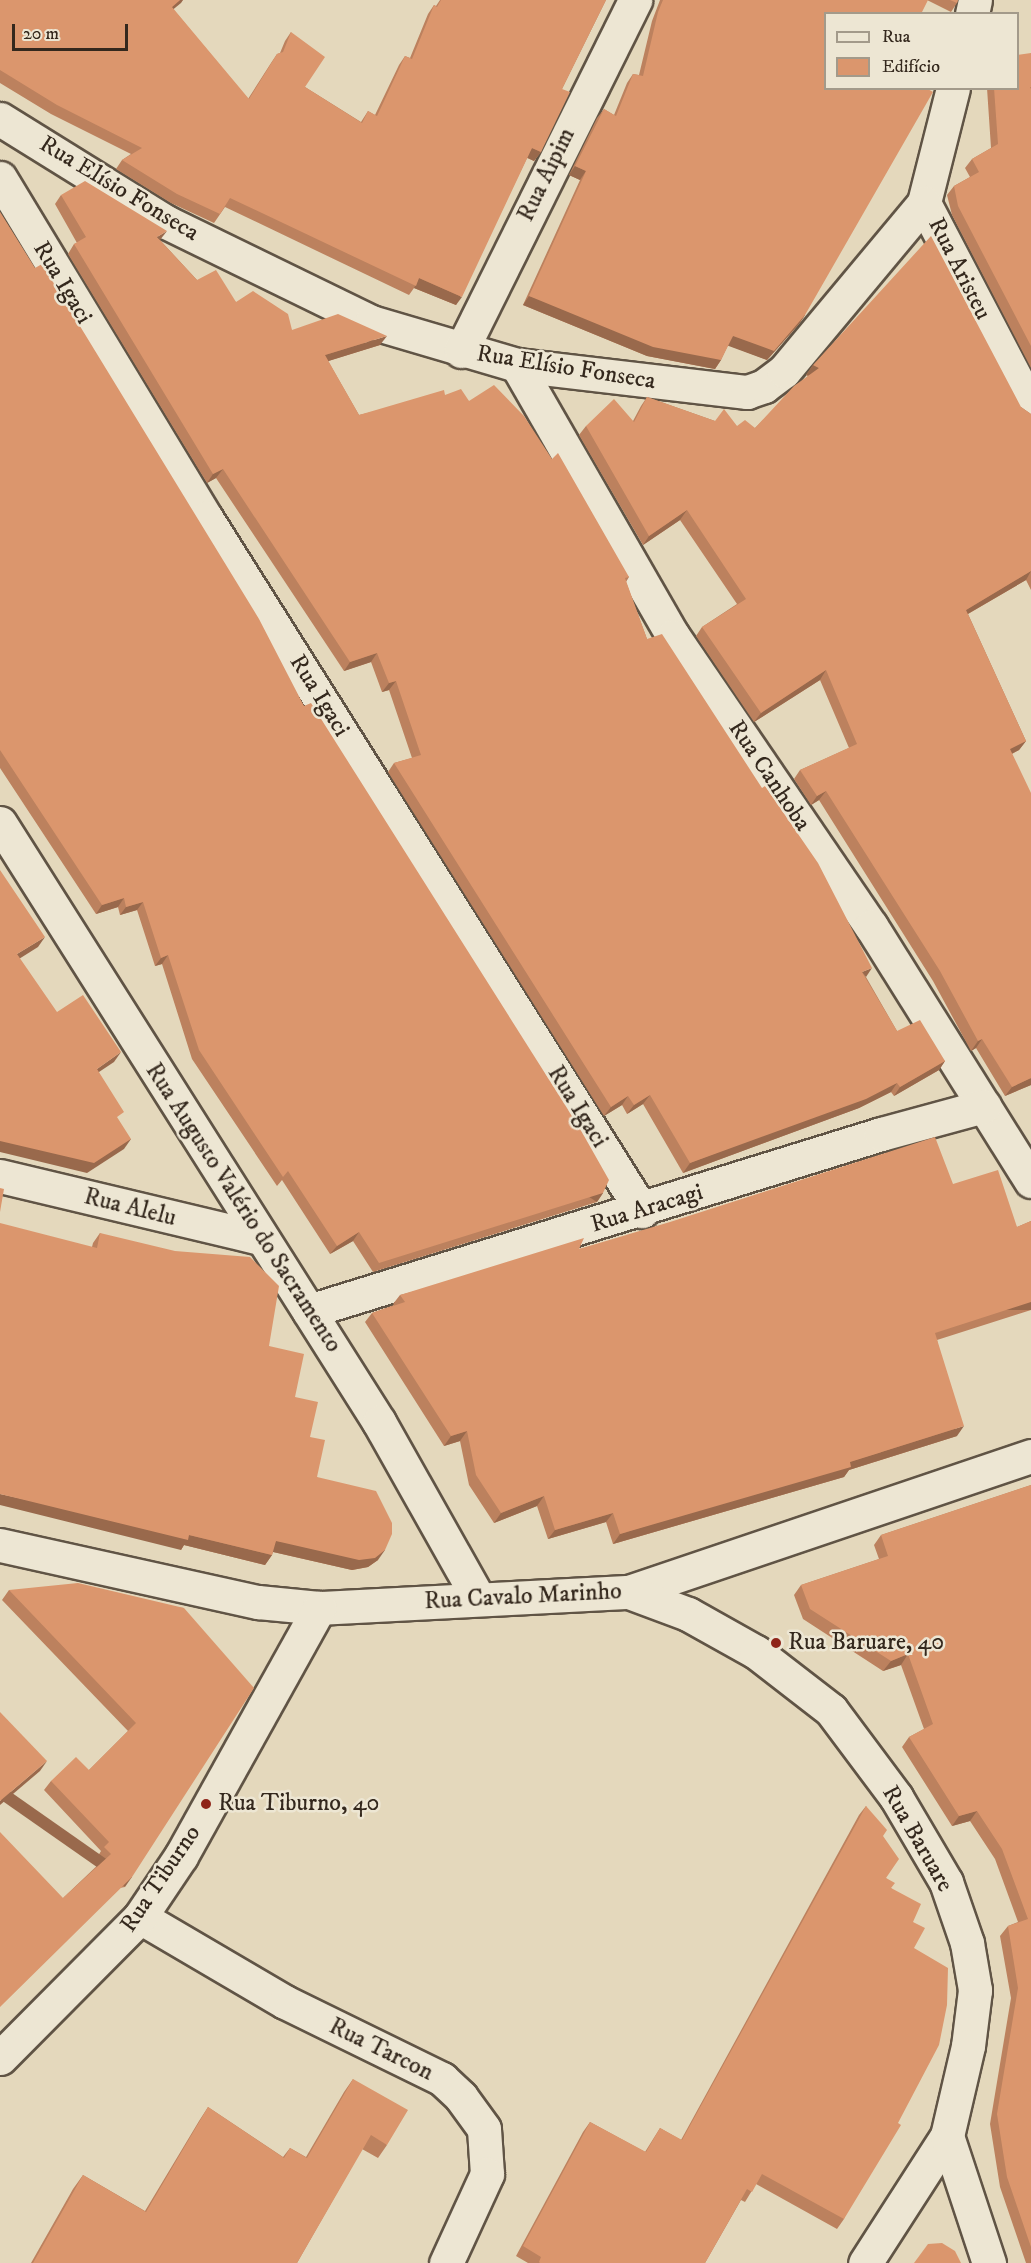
<!DOCTYPE html>
<meta charset="utf-8">
<style>
body{margin:0}
#map{position:relative;width:1031px;height:2263px;overflow:hidden;background:#e4d8bc;font-family:"IM FELL DW Pica",serif}
div>[style]{position:absolute}
.roads{filter:drop-shadow(2px 0 #605445) drop-shadow(-2px 0 #605445) drop-shadow(0 2px #605445) drop-shadow(0 -2px #605445)}
.minor>*{height:33px;margin:-16.5px;padding:0 16.5px;transform-origin:16.5px;border-radius:16.5px;background:#ede6d3}
.wall>*{inset:0;background:#bc815e}
.shaded-wall>*{inset:0;background:#99694c;transform-origin:0 0}
.building>*{inset:0;background:#db966d}
.dots>*{width:16px;height:16px;translate:-50% -50%;box-sizing:border-box;border:3px solid #ede6d3;border-radius:50%}
span{translate:-50% -50%;white-space:nowrap;text-align:center;line-height:1.15;-webkit-text-stroke:5px #ede6d3;paint-order:stroke}
.street-label{font-size:24px;color:#34281d}
.poi-label{font-size:24px;color:#34281d}
.left{translate:0 -50%;text-align:left}
.legend{position:absolute;left:824px;top:12px;width:195px;height:78px;box-sizing:border-box;background:#ede6d3;border:2px solid #a39a8a;margin:0;padding:8px 10px;list-style:none;font-size:18px;color:#34281d}
.legend li{display:flex;align-items:center;gap:12px;height:30px}
.legend b{width:30px;border:2px solid #a39a8a}
.scale{position:absolute;left:12px;top:24px;width:116px;height:27px;box-sizing:border-box;border:3px solid #34281d;border-top:0;padding-left:8px;font-size:18px;line-height:21px;white-space:nowrap;color:#34281d;-webkit-text-stroke:4px #ede6d3;paint-order:stroke}
</style>
<div id="map">
<div class="roads">
<div class="minor">
<i style="left:972px;top:14px;width:14px;rotate:-78deg"></i>
<i style="left:953px;top:88px;width:119px;rotate:104.2deg"></i>
<i style="left:924px;top:203px;width:231px;rotate:62.4deg"></i>
<i style="left:0;top:119px;width:195px;rotate:31.8deg"></i>
<i style="left:166px;top:222px;width:228px;rotate:26deg"></i>
<i style="left:371px;top:322px;width:152px;rotate:16.4deg"></i>
<i style="left:517px;top:365px;width:232px;rotate:6.7deg"></i>
<i style="left:747px;top:392px;width:18px;rotate:-19deg"></i>
<i style="left:764px;top:386px;width:25px;rotate:-37deg"></i>
<i style="left:784px;top:371px;width:219px;rotate:-50.2deg"></i>
<i style="left:0;top:178px;width:398px;rotate:58.8deg"></i>
<i style="left:206px;top:518px;width:819px;rotate:57.82deg"></i>
<i style="left:461px;top:351px;width:392px;rotate:-63.6deg"></i>
<i style="left:517px;top:365px;width:313px;rotate:60.1deg"></i>
<i style="left:673px;top:636px;width:351px;rotate:55.7deg"></i>
<i style="left:871px;top:926px;width:301px;rotate:57.9deg"></i>
<i style="left:0;top:823px;width:709px;rotate:57.68deg"></i>
<i style="left:379px;top:1422px;width:202px;rotate:60.6deg"></i>
<i style="left:0;top:1176px;width:267px;rotate:13.4deg"></i>
<i style="left:309px;top:1311px;width:599px;rotate:-17.19deg"></i>
<i style="left:881px;top:1134px;width:107px;rotate:-15.2deg"></i>
<i style="left:0;top:1545px;width:264px;rotate:12.5deg"></i>
<i style="left:258px;top:1602px;width:61px;rotate:5.6deg"></i>
<i style="left:319px;top:1608px;width:310px;rotate:-3deg"></i>
<i style="left:629px;top:1592px;width:424px;rotate:-18.7deg"></i>
<i style="left:629px;top:1592px;width:63px;rotate:20.4deg"></i>
<i style="left:688px;top:1614px;width:78px;rotate:29.2deg"></i>
<i style="left:756px;top:1652px;width:95px;rotate:37.7deg"></i>
<i style="left:831px;top:1710px;width:109px;rotate:53.2deg"></i>
<i style="left:896px;top:1797px;width:99px;rotate:59.5deg"></i>
<i style="left:946px;top:1882px;width:65px;rotate:71deg"></i>
<i style="left:967px;top:1943px;width:48px;rotate:80.3deg"></i>
<i style="left:975px;top:1990px;width:56px;rotate:97.1deg"></i>
<i style="left:968px;top:2046px;width:92px;rotate:103.1deg"></i>
<i style="left:947px;top:2136px;width:151px;rotate:122.8deg"></i>
<i style="left:140px;top:1917px;width:168px;rotate:30.4deg"></i>
<i style="left:285px;top:2002px;width:175px;rotate:26.1deg"></i>
<i style="left:442px;top:2079px;width:26px;rotate:43deg"></i>
<i style="left:461px;top:2097px;width:39px;rotate:54deg"></i>
<i style="left:484px;top:2129px;width:45px;rotate:86.2deg"></i>
<i style="left:487px;top:2174px;width:98px;rotate:114.7deg"></i>
<i style="left:0;top:2058px;width:199px;rotate:-45.2deg"></i>
<i style="left:140px;top:1917px;width:73px;rotate:-56.1deg"></i>
<i style="left:181px;top:1856px;width:284px;rotate:-60.9deg"></i>
<i style="left:947px;top:2136px;width:134px;rotate:71.7deg"></i>
</div>
</div>
<div class="wall">
<i style="clip-path:polygon(0 0,183px 0,173px 9px,248px 99px,271px 63px,277px 54px,280px 53px,285px 41px,291px 32px,305px 87px,361px 122px,368px 111px,375px 115px,399px 65px,405px 56px,410px 58px,428px 14px,434px 5px,436px 6px,440px 0,606px 0,562px 89px,541px 152px,534px 161px,527px 158px,456px 305px,414px 288px,409px 295px,225px 207px,214px 223px,171px 203px,116px 169px,122px 160px,131px 154px,51px 114px,0 83px)"></i>
<i style="clip-path:polygon(660px 0,958px 0,957px 3px,951px 12px,927px 0,825px 14px,805px 315px,799px 324px,767px 360px,728px 345px,721px 360px,715px 369px,647px 356px,523px 305px,580px 180px,569px 175px,597px 118px,604px 109px,614px 115px,627px 83px,633px 74px,639px 75px,652px 21px)"></i>
<i style="clip-path:polygon(1031px 53px,1031px 368px,952px 215px,947px 195px,954px 186px,970px 177px,965px 168px,972px 159px,991px 148px,987px 88px,1017px 88px)"></i>
<i style="clip-path:polygon(61px 195px,160px 240px,197px 280px,236px 302px,292px 330px,380px 345px,328px 361px,359px 415px,445px 395px,469px 401px,629px 577px,626px 582px,647px 639px,866px 977px,897px 1031px,945px 1061px,939px 1070px,894px 1096px,891px 1092px,859px 1108px,683px 1173px,643px 1104px,627px 1114px,622px 1105px,604px 1116px,388px 772px,394px 763px,412px 758px,389px 690px,382px 692px,371px 662px,344px 671px,216px 478px,207px 483px,68px 254px,74px 244px,77px 243px,55px 204px)"></i>
<i style="clip-path:polygon(0 212px,603px 1193px,597px 1202px,373px 1272px,353px 1241px,330px 1254px,282px 1180px,277px 1186px,192px 1059px,162px 964px,155px 966px,137px 910px,120px 915px,118px 907px,96px 914px,0 768px)"></i>
<i style="clip-path:polygon(813px 365px,1021px 407px,1031px 414px,1031px 590px,1026px 580px,968px 614px,1026px 741px,1019px 750px,1012px 754px,1031px 1085px,1005px 1096px,976px 1048px,971px 1051px,933px 981px,819px 800px,811px 805px,794px 779px,800px 770px,849px 748px,820px 680px,754px 722px,696px 636px,702px 627px,737px 604px,680px 520px,643px 545px,579px 435px,586px 426px,633px 421px,641px 406px,647px 397px,715px 421px,737px 426px,755px 428px,808px 376px,806px 375px)"></i>
<i style="clip-path:polygon(953px 1184px,1017px 1227px,1031px 1221px,1031px 1310px,937px 1340px,957px 1436px,849px 1470px,844px 1477px,613px 1544px,606px 1522px,548px 1539px,537px 1506px,494px 1523px,469px 1485px,460px 1441px,444px 1446px,365px 1322px,372px 1313px,394px 1305px,393px 1304px,400px 1295px,579px 1249px)"></i>
<i style="clip-path:polygon(100px 1233px,269px 1346px,295px 1397px,310px 1437px,317px 1477px,378px 1560px,368px 1567px,352px 1570px,273px 1552px,272px 1555px,265px 1565px,184px 1545px,181px 1550px,92px 1247px,93px 1243px)"></i>
<i style="clip-path:polygon(1031px 1485px,1031px 2263px,1026px 2263px,1000px 2187px,990px 2124px,1011px 1998px,1000px 1936px,1008px 1926px,1018px 1922px,995px 1859px,970px 1821px,952px 1826px,902px 1747px,909px 1737px,924px 1729px,901px 1665px,883px 1671px,803px 1619px,794px 1595px,801px 1585px,879px 1559px,874px 1545px,881px 1535px)"></i>
<i style="clip-path:polygon(9px 1590px,184px 1608px,125px 1887px,63px 1898px,102px 1861px,98px 1856px,101px 1851px,44px 1790px,51px 1781px,89px 1770px,128px 1731px,2px 1600px)"></i>
<i style="clip-path:polygon(866px 1806px,883px 1836px,886px 1878px,891px 1888px,913px 1922px,914px 1948px,844px 2219px,837px 2229px,756px 2184px,745px 2202px,741px 2200px,705px 2263px,528px 2263px,516px 2256px,583px 2132px,590px 2122px,645px 2152px,660px 2128px,681px 2140px,859px 1815px)"></i>
<i style="clip-path:polygon(353px 2079px,387px 2145px,378px 2158px,362px 2149px,297px 2263px,31px 2263px,73px 2189px,83px 2175px,145px 2211px,199px 2121px,208px 2107px,283px 2157px,290px 2148px,306px 2157px,344px 2092px)"></i>
</div>
<div class="shaded-wall">
<i style="clip-path:polygon(180px 0,183px 0,181px 3px,165px 16px,172px 7px)"></i>
<i style="clip-path:polygon(532px 148px,541px 152px,534px 161px,526px 157px)"></i>
<i style="clip-path:polygon(575px 166px,586px 171px,580px 180px,569px 175px)"></i>
<i style="clip-path:polygon(167px 231px,160px 240px,157px 237px)"></i>
<i style="clip-path:polygon(419px 278px,462px 297px,456px 305px,414px 288px)"></i>
<i style="clip-path:polygon(529px 296px,721px 360px,715px 369px,647px 356px,523px 305px)"></i>
<i style="clip-path:polygon(805px 315px,799px 324px,767px 360px,726px 345px,733px 336px)"></i>
<i style="clip-path:polygon(387px 336px,380px 345px,319px 364px,325px 355px)"></i>
<i style="clip-path:polygon(813px 365px,819px 368px,813px 377px,806px 375px)"></i>
<i style="clip-path:polygon(223px 469px,216px 478px,207px 483px,213px 474px)"></i>
<i style="clip-path:polygon(687px 510px,680px 520px,643px 545px,649px 536px)"></i>
<i style="clip-path:polygon(1031px 571px,1026px 580px,959px 619px,966px 610px)"></i>
<i style="clip-path:polygon(377px 653px,371px 662px,344px 671px,350px 662px)"></i>
<i style="clip-path:polygon(826px 670px,820px 680px,754px 722px,761px 713px)"></i>
<i style="clip-path:polygon(396px 681px,389px 690px,382px 692px,389px 683px)"></i>
<i style="clip-path:polygon(1026px 741px,1019px 750px,1003px 758px,1010px 749px)"></i>
<i style="clip-path:polygon(826px 791px,819px 800px,811px 805px,817px 796px)"></i>
<i style="clip-path:polygon(124px 898px,118px 907px,96px 914px,102px 905px)"></i>
<i style="clip-path:polygon(143px 902px,137px 910px,120px 915px,126px 907px)"></i>
<i style="clip-path:polygon(45px 937px,38px 947px,11px 964px,17px 954px)"></i>
<i style="clip-path:polygon(168px 955px,162px 964px,155px 966px,161px 958px)"></i>
<i style="clip-path:polygon(872px 968px,866px 977px,862px 972px)"></i>
<i style="clip-path:polygon(982px 1039px,976px 1048px,971px 1051px,978px 1041px)"></i>
<i style="clip-path:polygon(121px 1052px,114px 1062px,90px 1078px,97px 1069px)"></i>
<i style="clip-path:polygon(945px 1061px,939px 1070px,894px 1096px,900px 1087px)"></i>
<i style="clip-path:polygon(1031px 1078px,1031px 1085px,1005px 1096px,1012px 1087px)"></i>
<i style="clip-path:polygon(897px 1083px,891px 1092px,859px 1108px,683px 1173px,690px 1163px)"></i>
<i style="clip-path:polygon(650px 1095px,643px 1104px,627px 1114px,634px 1105px)"></i>
<i style="clip-path:polygon(628px 1096px,622px 1105px,604px 1116px,611px 1107px)"></i>
<i style="clip-path:polygon(131px 1139px,124px 1149px,87px 1173px,0 1152px,0 1141px)"></i>
<i style="left:603px;top:1193px;width:11px;height:235px;rotate:124deg"></i>
<i style="clip-path:polygon(359px 1232px,353px 1241px,330px 1254px,337px 1246px)"></i>
<i style="left:1031px;top:1302px;width:8px;height:101px;rotate:90deg"></i>
<i style="clip-path:polygon(964px 1426px,957px 1436px,849px 1470px,844px 1477px,613px 1544px,620px 1534px)"></i>
<i style="clip-path:polygon(467px 1431px,460px 1441px,444px 1446px,451px 1436px)"></i>
<i style="clip-path:polygon(0 1494px,189px 1535px,272px 1555px,265px 1565px,184px 1545px,181px 1550px,0 1505px)"></i>
<i style="clip-path:polygon(544px 1496px,537px 1506px,494px 1523px,501px 1513px)"></i>
<i style="clip-path:polygon(613px 1513px,606px 1522px,548px 1539px,555px 1530px)"></i>
<i style="clip-path:polygon(276px 1541px,385px 1550px,378px 1560px,368px 1567px,352px 1570px,269px 1551px)"></i>
<i style="clip-path:polygon(908px 1654px,901px 1665px,883px 1671px,891px 1661px)"></i>
<i style="clip-path:polygon(47px 1761px,40px 1771px,0 1805px,0 1801px)"></i>
<i style="clip-path:polygon(977px 1811px,970px 1821px,952px 1826px,959px 1816px)"></i>
<i style="left:132px;top:1877px;width:12px;height:185px;rotate:125deg"></i>
</div>
<div class="building">
<i style="clip-path:polygon(0 0,180px 0,172px 7px,249px 99px,277px 54px,283px 52px,291px 32px,325px 57px,305px 87px,362px 123px,368px 111px,377px 116px,405px 56px,412px 59px,434px 5px,437px 7px,441px 0,606px 0,562px 89px,570px 92px,541px 152px,532px 148px,462px 297px,419px 278px,416px 286px,230px 198px,220px 214px,177px 194px,122px 160px,142px 148px,57px 105px,0 70px)"></i>
<i style="clip-path:polygon(663px 0,928px 0,921px 14px,825px 14px,825px 88px,926px 88px,933px 92px,805px 315px,774px 351px,733px 336px,721px 360px,653px 347px,529px 296px,586px 171px,575px 166px,604px 109px,616px 116px,633px 74px,643px 76px,658px 12px)"></i>
<i style="clip-path:polygon(950px 0,958px 0,957px 3px)"></i>
<i style="clip-path:polygon(1031px 53px,1031px 87px,1030px 87px,1031px 89px,1031px 346px,958px 206px,954px 186px,979px 172px,972px 159px,998px 144px,994px 88px,1017px 88px,1017px 55px)"></i>
<i style="clip-path:polygon(85px 181px,167px 231px,157px 237px,197px 280px,216px 270px,236px 302px,253px 291px,288px 314px,292px 330px,338px 314px,387px 336px,325px 355px,359px 415px,444px 390px,445px 395px,461px 389px,469px 401px,494px 385px,524px 416px,552px 459px,558px 453px,629px 577px,625px 578px,647px 639px,662px 634px,762px 788px,765px 786px,818px 863px,872px 968px,862px 972px,897px 1031px,920px 1020px,945px 1061px,900px 1087px,897px 1083px,866px 1099px,690px 1163px,650px 1095px,634px 1105px,628px 1096px,611px 1107px,394px 763px,421px 755px,396px 681px,389px 683px,377px 653px,350px 662px,223px 469px,213px 474px,74px 244px,86px 237px,61px 195px)"></i>
<i style="clip-path:polygon(0 212px,35px 268px,42px 264px,259px 619px,304px 706px,311px 703px,579px 1127px,609px 1180px,603px 1193px,379px 1263px,359px 1232px,337px 1246px,288px 1171px,283px 1177px,199px 1050px,168px 955px,161px 958px,143px 902px,126px 907px,124px 898px,102px 905px,0 750px)"></i>
<i style="clip-path:polygon(931px 236px,1021px 407px,1031px 414px,1031px 571px,966px 610px,1026px 741px,1010px 749px,1031px 793px,1031px 1078px,1012px 1087px,982px 1039px,978px 1041px,940px 971px,826px 791px,817px 796px,800px 770px,857px 744px,826px 670px,761px 713px,702px 627px,746px 599px,687px 510px,649px 536px,586px 426px,614px 399px,634px 422px,647px 397px,715px 421px,724px 409px,737px 426px,745px 420px,755px 428px,794px 386px,819px 368px,813px 365px)"></i>
<i style="clip-path:polygon(0 870px,45px 937px,17px 954px,57px 1012px,83px 995px,121px 1052px,97px 1069px,124px 1112px,117px 1117px,131px 1139px,94px 1163px,0 1141px)"></i>
<i style="clip-path:polygon(935px 1137px,953px 1184px,998px 1170px,1017px 1227px,1031px 1221px,1031px 1302px,935px 1333px,964px 1426px,850px 1462px,851px 1467px,620px 1534px,613px 1513px,555px 1530px,544px 1496px,501px 1513px,476px 1475px,467px 1431px,451px 1436px,372px 1313px,405px 1302px,400px 1295px,584px 1238px,579px 1249px,670px 1222px)"></i>
<i style="clip-path:polygon(0 1188px,4px 1189px,0 1212px)"></i>
<i style="clip-path:polygon(0 1223px,97px 1248px,100px 1233px,175px 1251px,250px 1257px,279px 1286px,269px 1346px,304px 1354px,295px 1397px,318px 1402px,310px 1437px,325px 1440px,317px 1477px,376px 1491px,392px 1523px,392px 1534px,385px 1550px,375px 1558px,359px 1560px,276px 1541px,272px 1555px,189px 1535px,188px 1540px,0 1494px)"></i>
<i style="clip-path:polygon(1031px 1485px,1031px 2247px,1007px 2177px,997px 2114px,1018px 1988px,1008px 1926px,1028px 1919px,1002px 1849px,977px 1811px,959px 1816px,909px 1737px,933px 1724px,908px 1654px,891px 1661px,810px 1609px,801px 1585px,888px 1556px,881px 1535px)"></i>
<i style="clip-path:polygon(78px 1583px,184px 1608px,254px 1688px,132px 1877px,0 2007px,0 1832px,63px 1898px,111px 1854px,104px 1847px,109px 1842px,51px 1781px,76px 1757px,89px 1770px,136px 1723px,9px 1590px)"></i>
<i style="clip-path:polygon(0 1712px,47px 1761px,0 1801px)"></i>
<i style="clip-path:polygon(866px 1806px,887px 1830px,883px 1836px,899px 1859px,886px 1878px,895px 1883px,891px 1888px,921px 1904px,913px 1922px,925px 1928px,914px 1948px,948px 1968px,947px 2005px,939px 2045px,898px 2123px,901px 2125px,844px 2219px,762px 2174px,752px 2192px,747px 2189px,705px 2263px,540px 2263px,539px 2262px,541px 2257px,523px 2246px,590px 2122px,646px 2152px,660px 2128px,682px 2140px)"></i>
<i style="clip-path:polygon(353px 2079px,408px 2110px,387px 2145px,371px 2135px,297px 2263px,33px 2263px,83px 2175px,146px 2212px,208px 2107px,284px 2158px,290px 2148px,307px 2158px)"></i>
<i style="clip-path:polygon(942px 2243px,955px 2251px,961px 2263px,914px 2263px,928px 2244px)"></i>
</div>
<div class="dots">
<i style="left:776px;top:1643px;background:#8f2418"></i>
<i style="left:206px;top:1804px;background:#8f2418"></i>
</div>
<div class="street-label">
<span style="left:547px;top:175px;rotate:-64deg">Rua Aipim</span>
<span style="left:119px;top:189px;rotate:31deg">Rua Elísio Fonseca</span>
<span style="left:959px;top:269px;rotate:63deg">Rua Aristeu</span>
<span style="left:62px;top:283px;rotate:59deg">Rua Igaci</span>
<span style="left:566px;top:368px;rotate:9deg">Rua Elísio Fonseca</span>
<span style="left:319px;top:696px;rotate:58deg">Rua Igaci</span>
<span style="left:769px;top:776px;rotate:56deg">Rua Canhoba</span>
<span style="left:577px;top:1107px;rotate:58deg">Rua Igaci</span>
<span style="left:130px;top:1208px;rotate:14deg">Rua Alelu</span>
<span style="left:243px;top:1208px;rotate:57deg">Rua Augusto Valério do Sacramento</span>
<span style="left:647px;top:1209px;rotate:-17deg">Rua Aracagi</span>
<span style="left:523px;top:1597px;rotate:-3deg">Rua Cavalo Marinho</span>
<span style="left:917px;top:1839px;rotate:60deg">Rua Baruare</span>
<span style="left:161px;top:1879px;rotate:-56deg">Rua Tiburno</span>
<span style="left:381px;top:2050px;rotate:26deg">Rua Tarcon</span>
</div>
<div class="poi-label">
<span class="left" style="left:788px;top:1643px">Rua Baruare, 40</span>
<span class="left" style="left:218px;top:1804px">Rua Tiburno, 40</span>
</div>
<ul class="legend">
<li><b style="height:8px;background:#ede6d3"></b>Rua</li>
<li><b style="height:16px;background:#db966d"></b>Edifício</li>
</ul>
<div class="scale">20 m</div>
</div>
